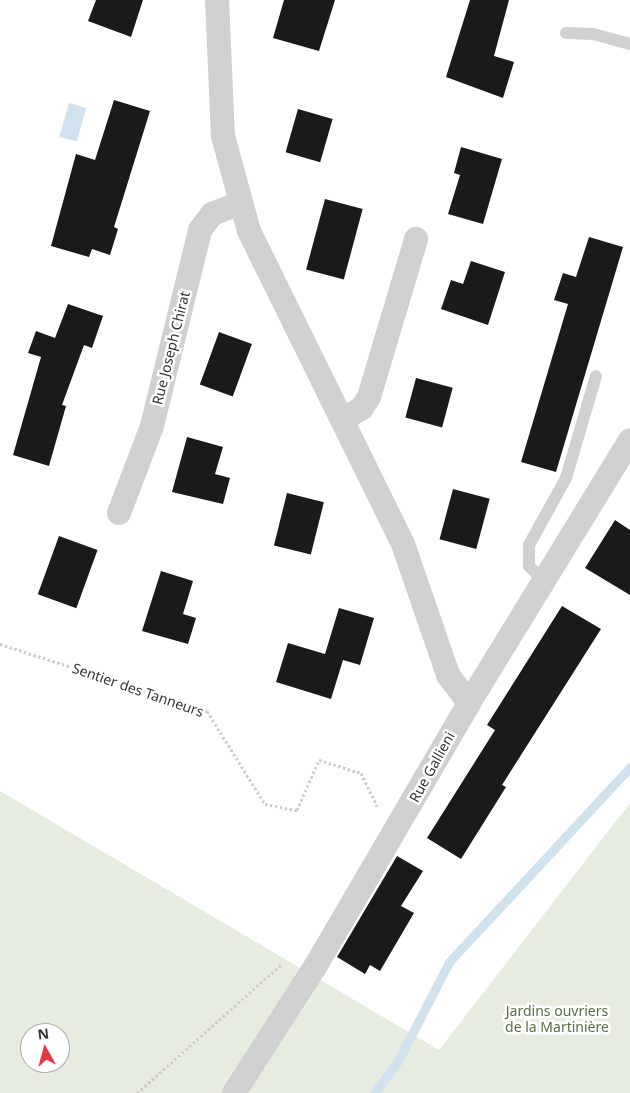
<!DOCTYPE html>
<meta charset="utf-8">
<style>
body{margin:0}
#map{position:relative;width:630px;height:1093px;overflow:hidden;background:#fff;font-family:"Noto Sans",sans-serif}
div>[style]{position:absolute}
.green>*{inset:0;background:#e6ecdf}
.water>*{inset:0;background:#cfe2ee;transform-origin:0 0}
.stream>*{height:9px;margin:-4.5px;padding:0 4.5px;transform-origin:4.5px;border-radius:4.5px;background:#cfe2ee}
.building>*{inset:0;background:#1a1a1a;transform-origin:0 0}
.path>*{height:3px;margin-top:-1.5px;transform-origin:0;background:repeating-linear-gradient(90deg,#cdcdcd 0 2.5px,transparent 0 5px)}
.lane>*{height:12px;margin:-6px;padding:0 6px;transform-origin:6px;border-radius:6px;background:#d0d0d0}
.street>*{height:24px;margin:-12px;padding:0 12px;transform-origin:12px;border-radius:12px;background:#d0d0d0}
span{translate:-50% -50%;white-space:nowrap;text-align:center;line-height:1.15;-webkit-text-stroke:5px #fff;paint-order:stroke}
.street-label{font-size:14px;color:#333}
.park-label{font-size:14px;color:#56703f}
.north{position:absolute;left:20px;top:1023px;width:50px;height:50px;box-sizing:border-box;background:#fff;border:1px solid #adadad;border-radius:50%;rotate:353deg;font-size:14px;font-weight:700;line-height:20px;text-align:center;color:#333}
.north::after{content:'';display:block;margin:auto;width:18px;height:22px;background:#e63946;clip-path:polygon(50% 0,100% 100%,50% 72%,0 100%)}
</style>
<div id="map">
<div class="green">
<i style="clip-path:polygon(evenodd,0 791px,439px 1050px,630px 803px,630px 1093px,0 1093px,0 791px,30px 1033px,60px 1033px,60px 1063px,30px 1063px,30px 1033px)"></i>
</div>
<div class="water">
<i style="left:69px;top:103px;width:18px;height:35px;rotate:16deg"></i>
</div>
<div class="stream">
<i style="left:374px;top:1093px;width:40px;rotate:-53deg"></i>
<i style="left:398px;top:1061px;width:111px;rotate:-62.7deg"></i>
<i style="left:449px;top:962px;width:266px;rotate:-47.1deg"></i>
</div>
<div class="building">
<i style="clip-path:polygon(96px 0,143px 0,131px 37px,88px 21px)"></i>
<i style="clip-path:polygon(284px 0,335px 0,319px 51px,273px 38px)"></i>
<i style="clip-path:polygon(470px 0,509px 0,494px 56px,514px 62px,503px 98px,446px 77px)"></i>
<i style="clip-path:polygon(114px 100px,150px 111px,114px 227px,118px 229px,110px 255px,92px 249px,89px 257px,51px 246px,76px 154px,95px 160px)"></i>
<i style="left:298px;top:109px;width:36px;height:45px;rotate:16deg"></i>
<i style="clip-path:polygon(461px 147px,502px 159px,483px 224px,448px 214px,460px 175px,454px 173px)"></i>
<i style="left:325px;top:199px;width:39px;height:73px;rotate:15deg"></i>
<i style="clip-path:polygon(589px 237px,623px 247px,556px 472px,521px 462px,568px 304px,554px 300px,563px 273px,576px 277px)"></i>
<i style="clip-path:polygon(471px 261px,505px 272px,488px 325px,441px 309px,451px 280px,463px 284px)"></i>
<i style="clip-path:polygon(68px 304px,103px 316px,92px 348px,84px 345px,62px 405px,66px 406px,49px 466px,13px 455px,41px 357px,28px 353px,36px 331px,55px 338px)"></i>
<i style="left:219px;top:332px;width:35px;height:56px;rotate:20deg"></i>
<i style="left:416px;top:378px;width:38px;height:41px;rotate:15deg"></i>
<i style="clip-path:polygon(187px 437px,223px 447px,215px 474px,230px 478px,223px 504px,172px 492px)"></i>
<i style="left:453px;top:489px;width:38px;height:52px;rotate:15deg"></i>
<i style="left:287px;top:493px;width:38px;height:54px;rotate:14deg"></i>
<i style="clip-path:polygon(615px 520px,630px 530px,630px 595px,585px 568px)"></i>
<i style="left:59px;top:536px;width:41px;height:62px;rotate:20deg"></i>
<i style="clip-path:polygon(161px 571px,193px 581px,183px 614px,196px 618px,188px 644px,142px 631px)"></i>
<i style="clip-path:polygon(562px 606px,601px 629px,502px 785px,506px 787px,461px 859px,427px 838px,495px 730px,487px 725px)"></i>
<i style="clip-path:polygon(339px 608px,374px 618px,360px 665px,343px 660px,331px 699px,276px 682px,288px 643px,325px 654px)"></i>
<i style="clip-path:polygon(397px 856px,423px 871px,401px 906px,414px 913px,380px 971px,370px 965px,365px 974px,337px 957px)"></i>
</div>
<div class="path">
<i style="left:0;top:644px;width:218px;rotate:17.9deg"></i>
<i style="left:207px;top:711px;width:110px;rotate:58.1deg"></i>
<i style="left:265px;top:804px;width:33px;rotate:11deg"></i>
<i style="left:297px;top:810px;width:55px;rotate:-66.3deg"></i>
<i style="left:319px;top:760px;width:44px;rotate:17.2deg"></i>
<i style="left:361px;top:773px;width:37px;rotate:64deg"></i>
<i style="left:137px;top:1093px;width:195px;rotate:-41.7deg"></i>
</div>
<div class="lane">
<i style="left:566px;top:33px;width:27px;rotate:2deg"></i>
<i style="left:593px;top:34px;width:38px;rotate:15deg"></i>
<i style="left:545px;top:582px;width:23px;rotate:-135deg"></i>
<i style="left:529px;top:566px;width:21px;rotate:-90deg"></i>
<i style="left:529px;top:545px;width:77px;rotate:-61.1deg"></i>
<i style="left:566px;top:478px;width:106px;rotate:-73.6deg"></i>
</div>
<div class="street">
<i style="left:217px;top:0;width:136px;rotate:87.5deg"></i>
<i style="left:223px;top:136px;width:98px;rotate:74.7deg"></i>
<i style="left:249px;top:231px;width:349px;rotate:63.8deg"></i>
<i style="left:403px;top:544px;width:139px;rotate:71deg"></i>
<i style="left:448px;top:675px;width:35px;rotate:53deg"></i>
<i style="left:342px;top:420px;width:23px;rotate:-31deg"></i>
<i style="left:362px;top:408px;width:13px;rotate:-58deg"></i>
<i style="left:369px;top:397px;width:165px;rotate:-73.4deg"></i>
<i style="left:119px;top:513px;width:93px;rotate:-69.2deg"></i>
<i style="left:152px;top:426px;width:202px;rotate:-76.2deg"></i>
<i style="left:200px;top:230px;width:20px;rotate:-53deg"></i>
<i style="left:212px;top:214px;width:30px;rotate:-21deg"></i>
<i style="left:234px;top:1093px;width:150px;rotate:-57.3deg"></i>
<i style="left:315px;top:967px;width:306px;rotate:-59.7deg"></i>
<i style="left:469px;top:703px;width:308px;rotate:-58.5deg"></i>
</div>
<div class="street-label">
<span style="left:171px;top:348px;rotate:-76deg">Rue Joseph Chirat</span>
<span style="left:138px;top:690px;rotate:19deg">Sentier des Tanneurs</span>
<span style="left:432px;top:767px;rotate:-61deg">Rue Gallieni</span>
</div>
<div class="park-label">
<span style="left:557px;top:1019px">Jardins ouvriers<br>de la Martinière</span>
</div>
<div class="north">N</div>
</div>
